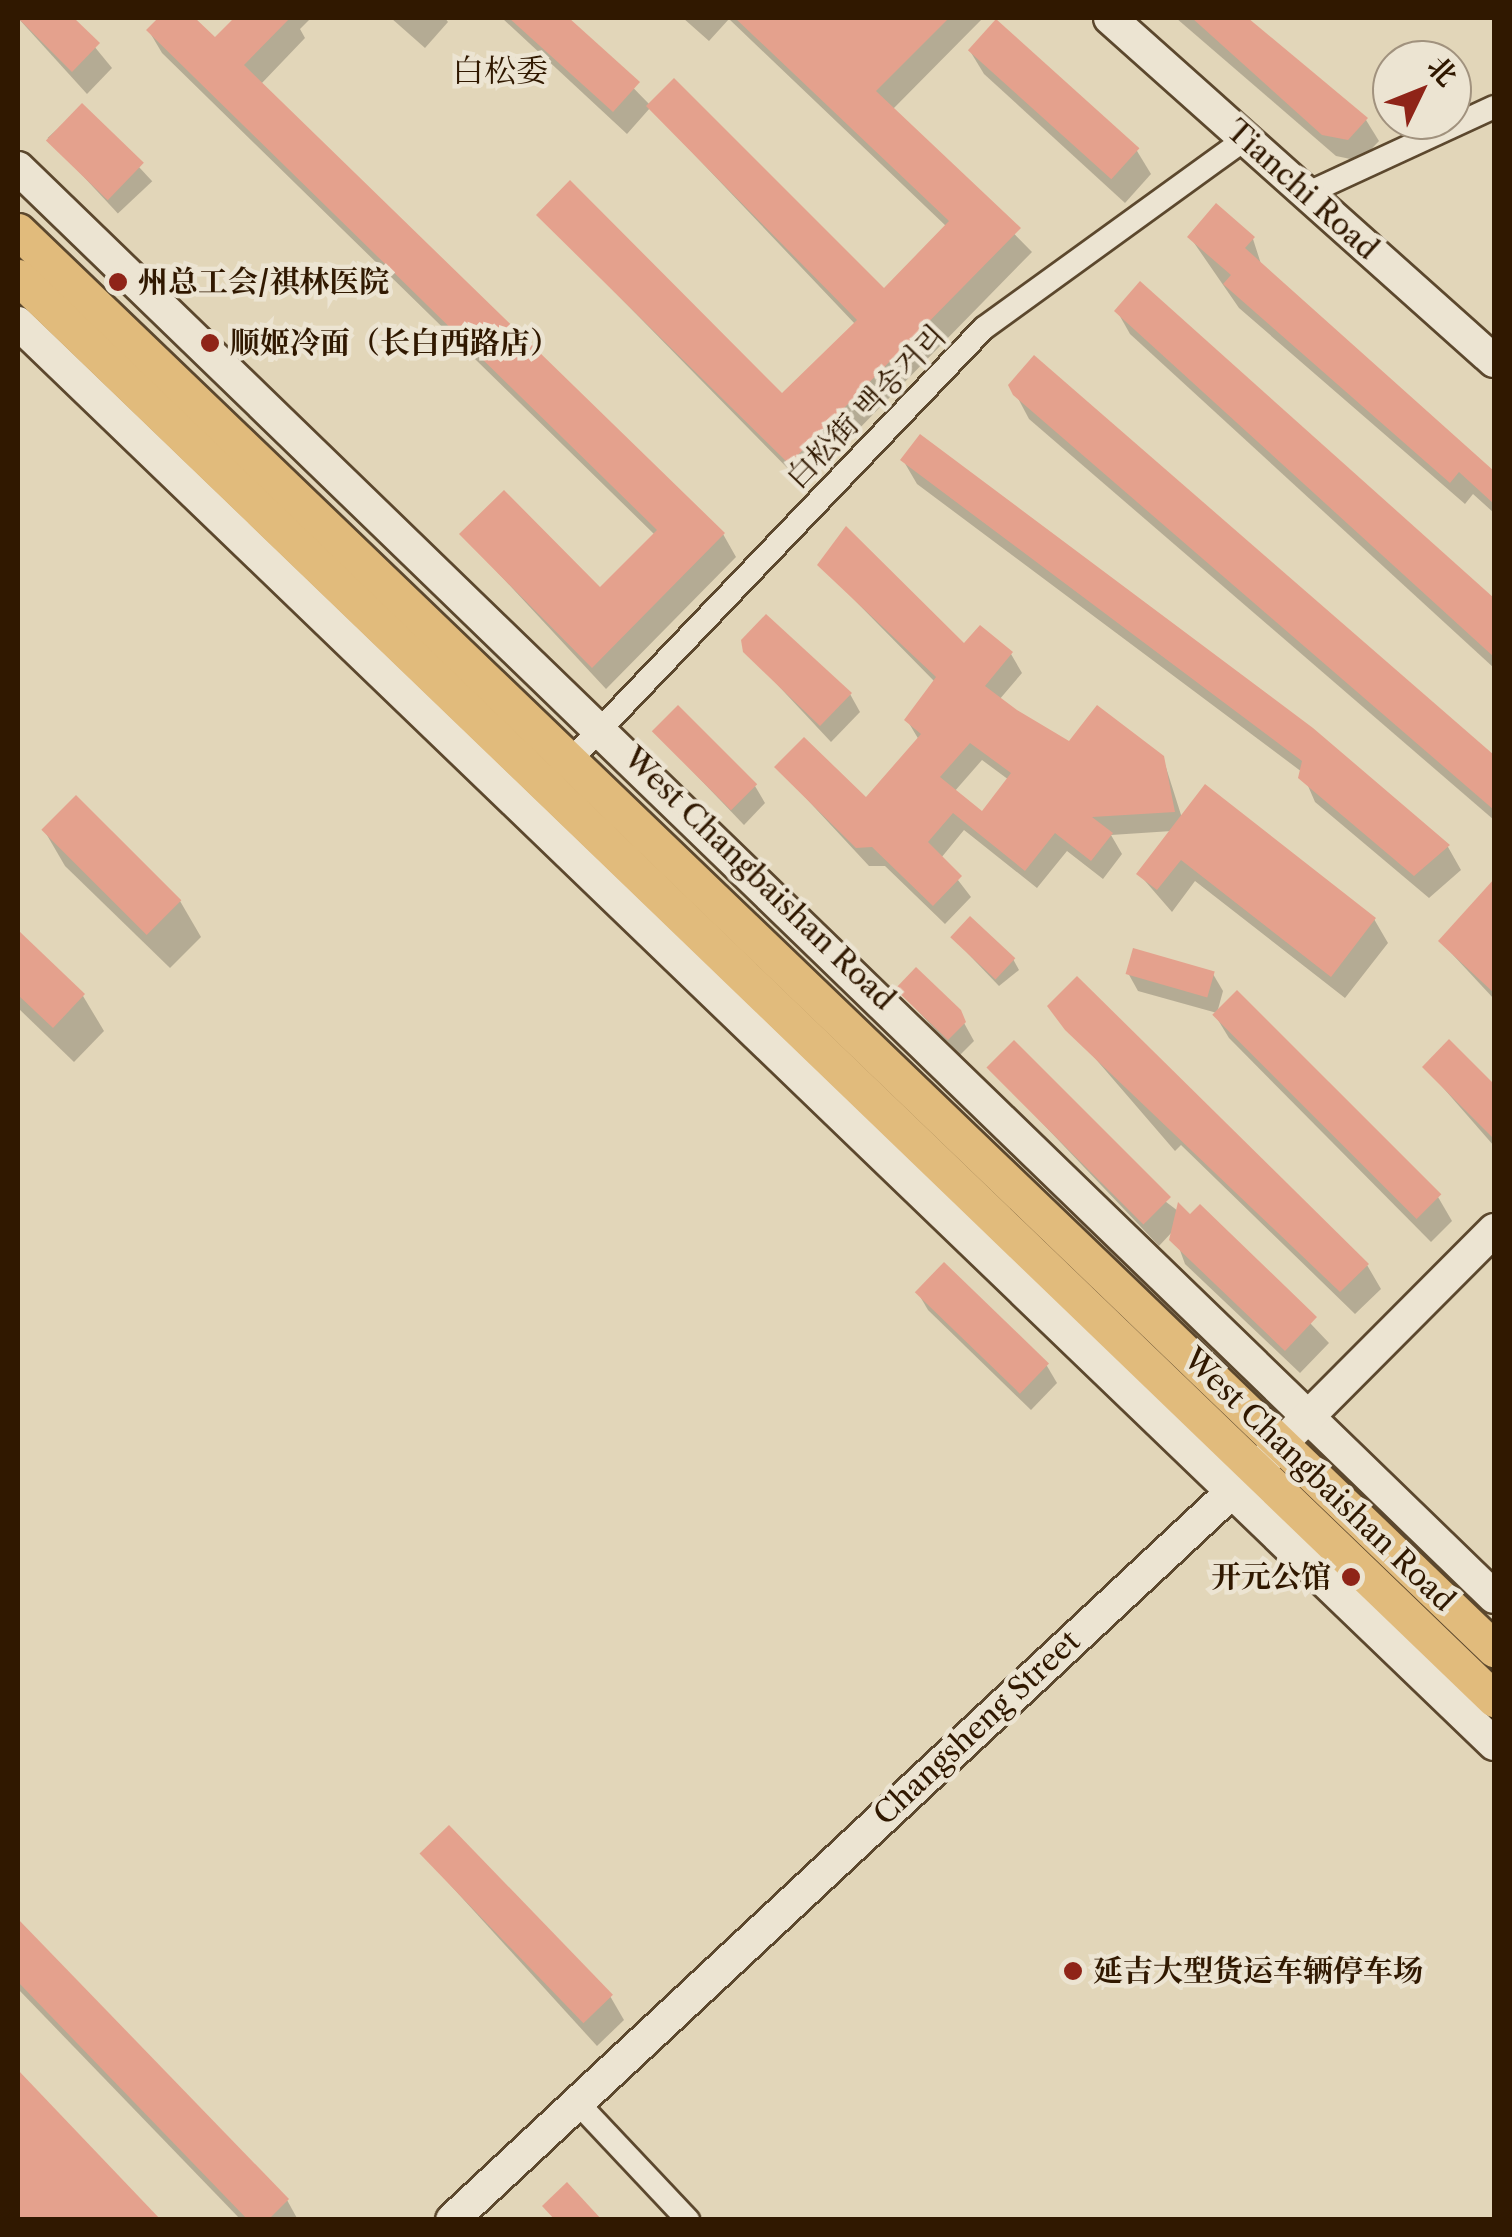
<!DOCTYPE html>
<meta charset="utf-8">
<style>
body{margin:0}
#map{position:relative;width:1512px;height:2237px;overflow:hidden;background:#e2d6b9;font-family:"Libre Caslon Text","Noto Serif SC","Noto Serif KR",serif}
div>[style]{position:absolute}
.shadow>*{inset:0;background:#0003;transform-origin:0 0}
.building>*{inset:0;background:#e4a18d;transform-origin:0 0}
.roads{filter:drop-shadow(2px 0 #5c482e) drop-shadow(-2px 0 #5c482e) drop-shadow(0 2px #5c482e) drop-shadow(0 -2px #5c482e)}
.street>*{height:22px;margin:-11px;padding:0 11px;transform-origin:11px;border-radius:11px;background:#ece4d2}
.secondary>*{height:32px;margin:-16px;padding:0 16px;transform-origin:16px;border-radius:16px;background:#ece4d2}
.primary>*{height:35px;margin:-17.5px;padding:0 17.5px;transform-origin:17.5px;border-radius:17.5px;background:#e1bb7c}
.dots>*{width:28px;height:28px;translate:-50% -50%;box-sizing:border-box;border:5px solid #ece4d2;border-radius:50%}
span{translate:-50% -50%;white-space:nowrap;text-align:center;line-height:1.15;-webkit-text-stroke:9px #ece4d2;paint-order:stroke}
.street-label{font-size:30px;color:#301800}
.poi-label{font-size:30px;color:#301800;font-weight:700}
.left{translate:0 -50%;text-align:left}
.right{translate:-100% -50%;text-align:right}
.neighbourhood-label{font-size:32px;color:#301800}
.frame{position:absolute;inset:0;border:20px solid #301800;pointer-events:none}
.north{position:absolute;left:1372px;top:40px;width:100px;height:100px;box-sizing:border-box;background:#ece4d2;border:2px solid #a1927e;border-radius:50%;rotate:47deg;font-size:28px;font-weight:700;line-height:40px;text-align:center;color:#301800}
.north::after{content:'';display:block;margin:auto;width:35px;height:45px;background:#8f2418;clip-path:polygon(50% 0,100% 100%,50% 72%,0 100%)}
</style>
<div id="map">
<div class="shadow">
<i style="clip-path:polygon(18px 18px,71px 18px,112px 68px,87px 94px)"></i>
<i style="clip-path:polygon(162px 18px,192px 18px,216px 40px,234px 18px,311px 18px,300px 29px,305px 38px,261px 84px,723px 534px,736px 557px,606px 689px,462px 534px,600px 590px,655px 535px,162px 53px,149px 31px)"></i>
<i style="clip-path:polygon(391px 18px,445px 18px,448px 22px,425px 48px)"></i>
<i style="clip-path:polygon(502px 18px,565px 18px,650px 105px,884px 292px,947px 227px,729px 19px,709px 41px,683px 18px,884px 18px,894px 27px,903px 18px,983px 18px,892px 110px,1032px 252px,804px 485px,539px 215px,782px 397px,856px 325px,650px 108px,627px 134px)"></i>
<i style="clip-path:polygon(1176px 18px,1247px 18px,1366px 120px,1379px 141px,1360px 161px,1336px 156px)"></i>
<i style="clip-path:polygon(970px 51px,1137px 151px,1151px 174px,1125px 203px,984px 74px)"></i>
<i style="left:82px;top:106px;width:103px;height:47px;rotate:47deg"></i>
<i style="clip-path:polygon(1190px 237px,1253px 239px,1262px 267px,1494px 473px,1494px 513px,1473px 494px,1465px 504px,1239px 308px)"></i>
<i style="clip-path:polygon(1140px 285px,1494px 610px,1494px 668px,1130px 334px,1117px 311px)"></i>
<i style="clip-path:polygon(1034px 359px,1494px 759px,1494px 820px,1029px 419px,1011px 385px)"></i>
<i style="clip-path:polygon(903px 460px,1312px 730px,1448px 847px,1461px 870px,1429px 898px,1315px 802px,1302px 772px,917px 484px)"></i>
<i style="clip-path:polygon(evenodd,820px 565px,965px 647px,1011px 654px,1022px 673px,999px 700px,1070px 745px,1163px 758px,1182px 818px,1374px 919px,1388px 943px,1345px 998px,1195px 881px,1172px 912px,1139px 874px,1172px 831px,1111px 835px,1122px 854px,1103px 879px,1067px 851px,1037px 888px,964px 830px,941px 858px,971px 897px,945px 924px,885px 866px,869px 866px,777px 767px,866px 801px,919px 740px,907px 720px,935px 682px,820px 565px,982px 760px,1009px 780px,983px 815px,954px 792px,982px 760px)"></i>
<i style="clip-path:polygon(746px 651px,850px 694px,860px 712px,831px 742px)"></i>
<i style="clip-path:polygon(655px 732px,755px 786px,765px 803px,744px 825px)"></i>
<i style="clip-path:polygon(44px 830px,180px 901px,201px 937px,170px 968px,65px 866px)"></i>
<i style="clip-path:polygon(1488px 889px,1494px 895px,1494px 999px,1441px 942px)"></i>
<i style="clip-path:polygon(18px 933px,83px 996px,104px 1031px,74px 1062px,18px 1008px)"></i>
<i style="clip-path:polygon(953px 938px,1013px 959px,1019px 970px,999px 986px)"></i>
<i style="clip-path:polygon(1128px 973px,1213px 974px,1223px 991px,1217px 1013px,1138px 991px)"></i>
<i style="clip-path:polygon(898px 989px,964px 1023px,974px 1041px,959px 1056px)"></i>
<i style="clip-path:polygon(1238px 993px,1438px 1197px,1452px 1221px,1431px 1242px,1229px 1038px,1215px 1015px)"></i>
<i style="clip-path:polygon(1050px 1006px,1367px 1265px,1381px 1289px,1355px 1314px,1181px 1145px,1175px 1151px)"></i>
<i style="clip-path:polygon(1449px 1043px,1494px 1086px,1494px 1146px,1425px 1067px)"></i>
<i style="clip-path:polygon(990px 1068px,1178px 1211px,1190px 1218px,1200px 1207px,1329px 1343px,1300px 1373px,1185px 1264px,1173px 1231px,1159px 1246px)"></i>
<i style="clip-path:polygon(944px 1266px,1047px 1366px,1057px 1383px,1031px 1410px,928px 1310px,918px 1293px)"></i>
<i style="clip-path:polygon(423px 1855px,610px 1996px,624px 2020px,597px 2046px)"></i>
<i style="clip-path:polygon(18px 1923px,287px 2200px,298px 2220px,241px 2220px,18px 1989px)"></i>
<i style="clip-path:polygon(18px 2074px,157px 2220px,18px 2220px)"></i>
</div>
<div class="building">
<i style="clip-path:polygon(18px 18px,74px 18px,100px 43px,72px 72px)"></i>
<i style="clip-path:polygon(158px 18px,195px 18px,215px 37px,234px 18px,290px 18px,244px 65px,725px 533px,592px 668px,459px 534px,504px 490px,600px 587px,657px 530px,146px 30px)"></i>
<i style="clip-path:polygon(509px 18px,569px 18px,640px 82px,613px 112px)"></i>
<i style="clip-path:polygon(735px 18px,949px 18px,876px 91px,1021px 228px,789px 464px,536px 215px,570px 180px,782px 393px,857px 320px,646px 106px,674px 78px,884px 288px,949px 221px)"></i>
<i style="clip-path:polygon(1192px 18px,1248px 18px,1368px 118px,1348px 140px,1322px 135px)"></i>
<i style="left:996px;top:19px;width:193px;height:42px;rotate:42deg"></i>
<i style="left:82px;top:103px;width:86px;height:52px;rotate:44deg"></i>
<i style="clip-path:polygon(1216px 203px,1255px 237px,1245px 248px,1494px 471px,1494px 504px,1459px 472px,1450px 483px,1223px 284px,1231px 275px,1187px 237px)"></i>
<i style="clip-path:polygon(1140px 281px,1494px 598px,1494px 657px,1114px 311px)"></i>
<i style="clip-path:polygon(1034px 355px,1494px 755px,1494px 810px,1013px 395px,1008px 385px)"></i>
<i style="clip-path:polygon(920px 434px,1313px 728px,1450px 845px,1414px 876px,1298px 778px,1302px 761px,900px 460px)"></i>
<i style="clip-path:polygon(evenodd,846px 526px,964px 643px,980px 625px,1013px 652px,985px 686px,1017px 710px,1069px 741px,1097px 705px,1164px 756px,1175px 812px,1092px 817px,1113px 833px,1091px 861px,1055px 833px,1025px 871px,953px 813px,928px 842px,962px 876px,933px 906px,872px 847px,856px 848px,774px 767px,804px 737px,866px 797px,921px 734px,904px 720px,936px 677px,817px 565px,846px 526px,970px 743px,1011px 773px,982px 811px,940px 777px,970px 743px)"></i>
<i style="clip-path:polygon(766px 614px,852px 693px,820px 726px,743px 652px,741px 640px)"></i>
<i style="left:678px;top:705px;width:112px;height:37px;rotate:45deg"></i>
<i style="clip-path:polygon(1205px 784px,1376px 918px,1331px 977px,1181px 860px,1157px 890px,1136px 874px)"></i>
<i style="left:76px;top:795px;width:149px;height:49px;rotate:45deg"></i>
<i style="clip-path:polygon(1494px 879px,1494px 993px,1438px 941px)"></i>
<i style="left:970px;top:916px;width:62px;height:29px;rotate:43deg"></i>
<i style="clip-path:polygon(18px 930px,85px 994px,53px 1028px,18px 995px)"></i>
<i style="left:1133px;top:948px;width:85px;height:27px;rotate:16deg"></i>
<i style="clip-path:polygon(916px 967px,961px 1010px,966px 1022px,948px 1040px,895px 989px)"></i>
<i style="clip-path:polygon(1077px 976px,1369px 1264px,1340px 1292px,1065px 1030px,1047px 1006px)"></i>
<i style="left:1237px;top:990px;width:289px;height:35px;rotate:45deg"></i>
<i style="clip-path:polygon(1449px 1039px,1494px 1084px,1494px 1139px,1422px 1067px)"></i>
<i style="left:1014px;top:1040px;width:222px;height:39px;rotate:45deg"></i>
<i style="clip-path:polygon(1178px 1202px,1190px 1214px,1200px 1204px,1317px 1317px,1285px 1351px,1169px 1240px)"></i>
<i style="left:944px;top:1262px;width:146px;height:42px;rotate:44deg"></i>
<i style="left:449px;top:1825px;width:236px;height:41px;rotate:46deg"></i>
<i style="clip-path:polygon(18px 1919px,289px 2199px,268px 2220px,248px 2220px,18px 1982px)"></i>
<i style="clip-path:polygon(18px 2070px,161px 2220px,18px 2220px)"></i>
<i style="clip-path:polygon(567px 2182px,602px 2220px,555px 2220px,542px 2206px)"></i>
</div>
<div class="roads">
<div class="street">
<i style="left:1306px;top:194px;width:207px;rotate:-24.8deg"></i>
<i style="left:570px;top:761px;width:599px;rotate:-46.29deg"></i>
<i style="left:984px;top:328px;width:321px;rotate:-35.9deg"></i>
<i style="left:575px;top:2100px;width:165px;rotate:46.7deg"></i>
</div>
<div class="secondary">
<i style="left:1110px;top:18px;width:515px;rotate:41.77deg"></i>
<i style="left:18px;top:168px;width:2054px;rotate:44.07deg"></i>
<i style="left:18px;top:323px;width:2049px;rotate:43.91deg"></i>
<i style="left:452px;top:2220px;width:1095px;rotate:-43.04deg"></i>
<i style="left:1252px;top:1473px;width:343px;rotate:-45.1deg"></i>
</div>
<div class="primary">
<i style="left:18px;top:231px;width:2047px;rotate:43.85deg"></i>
<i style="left:18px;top:277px;width:2050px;rotate:43.93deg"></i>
</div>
</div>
<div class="dots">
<i style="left:118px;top:282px;background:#8f2418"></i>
<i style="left:210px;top:343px;background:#8f2418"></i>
<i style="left:1351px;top:1577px;background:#8f2418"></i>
<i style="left:1073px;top:1971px;background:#8f2418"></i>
</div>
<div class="street-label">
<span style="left:1302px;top:190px;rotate:42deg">Tianchi Road</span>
<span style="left:866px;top:407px;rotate:-46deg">白松街 백송거리</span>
<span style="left:759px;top:879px;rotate:44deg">West Changbaishan Road</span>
<span style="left:1319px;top:1480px;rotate:44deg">West Changbaishan Road</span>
<span style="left:977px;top:1728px;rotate:-43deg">Changsheng Street</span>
</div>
<div class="poi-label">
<span class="left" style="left:138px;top:282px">州总工会/祺林医院</span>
<span class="left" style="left:230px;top:343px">顺姬冷面（长白西路店）</span>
<span class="right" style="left:1331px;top:1577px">开元公馆</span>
<span class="left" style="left:1093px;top:1971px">延吉大型货运车辆停车场</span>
</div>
<div class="neighbourhood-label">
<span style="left:500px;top:71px">白松委</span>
</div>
<div class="frame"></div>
<div class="north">北</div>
</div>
